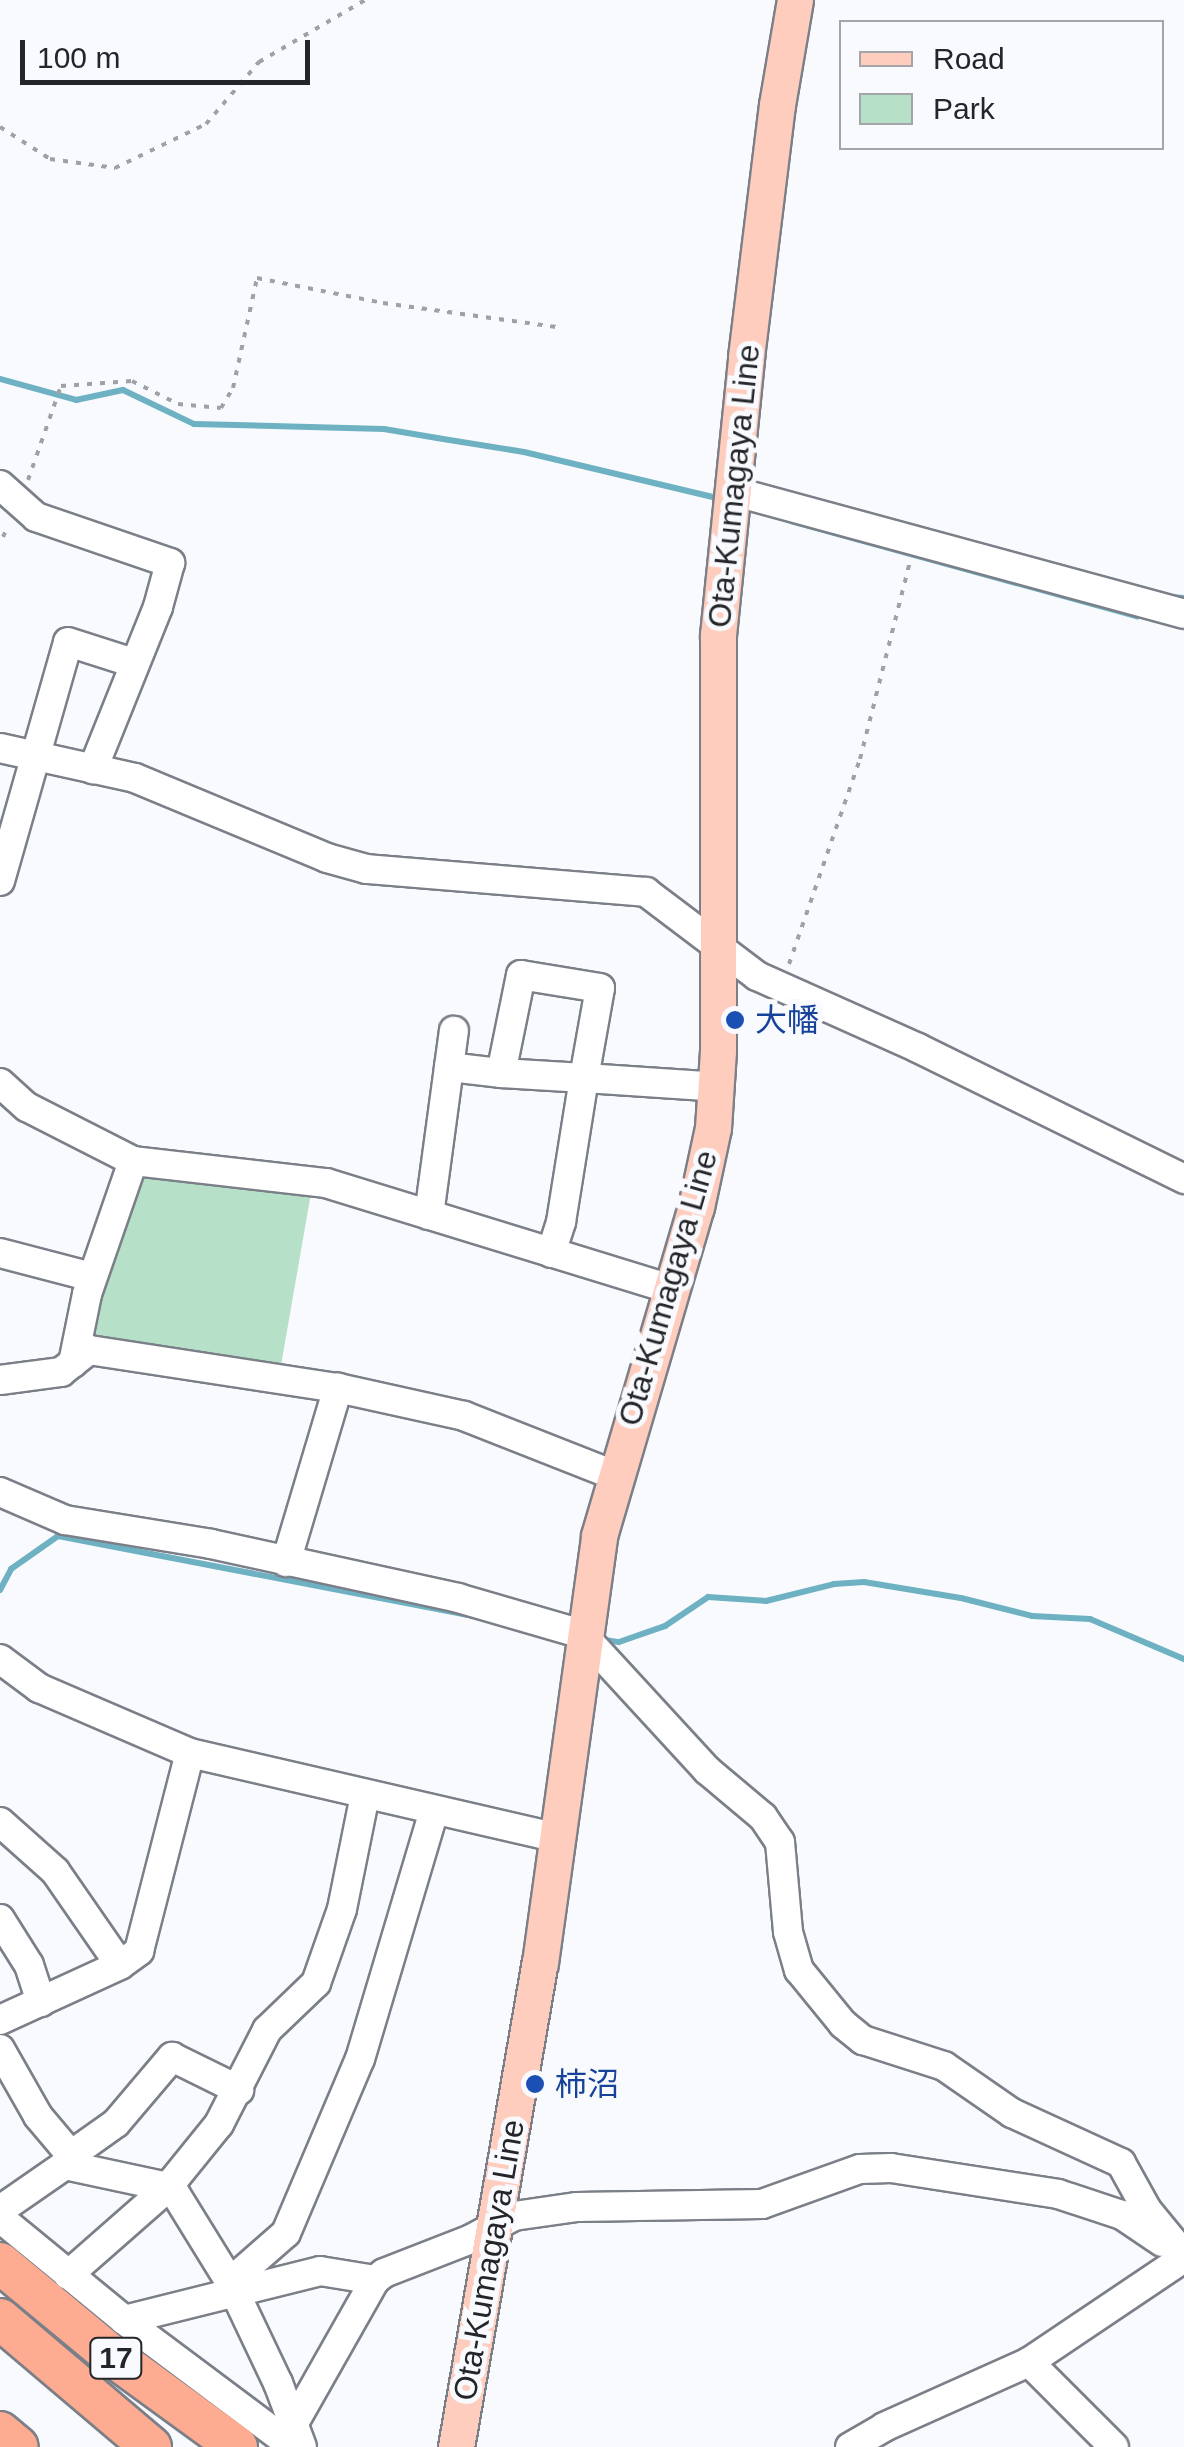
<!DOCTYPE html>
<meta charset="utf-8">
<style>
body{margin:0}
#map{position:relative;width:1184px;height:2447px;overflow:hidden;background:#f9fafe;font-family:Arial,"Noto Sans JP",sans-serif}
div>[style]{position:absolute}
.green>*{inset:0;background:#b6e0c8}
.stream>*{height:6px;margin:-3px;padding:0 3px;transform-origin:3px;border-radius:3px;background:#6db1c2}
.path>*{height:4px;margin-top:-2px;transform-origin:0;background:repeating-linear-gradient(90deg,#a0a1a5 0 5px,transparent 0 13px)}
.roads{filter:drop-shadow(2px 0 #7b7f88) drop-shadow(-2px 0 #7b7f88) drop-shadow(0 2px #7b7f88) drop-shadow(0 -2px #7b7f88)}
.minor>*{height:28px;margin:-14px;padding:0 14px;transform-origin:14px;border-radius:14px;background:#fff}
.major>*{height:35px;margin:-17.5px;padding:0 17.5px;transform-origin:17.5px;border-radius:17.5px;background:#fecdbd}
.highway>*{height:40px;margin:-20px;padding:0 20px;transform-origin:20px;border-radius:20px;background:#feac91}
.dots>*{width:28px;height:28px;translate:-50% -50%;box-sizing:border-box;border:5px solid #f9fafe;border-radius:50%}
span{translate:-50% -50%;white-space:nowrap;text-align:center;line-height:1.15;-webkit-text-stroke:10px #f9fafe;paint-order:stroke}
.shield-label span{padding:2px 8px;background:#f9fafe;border:2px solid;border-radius:8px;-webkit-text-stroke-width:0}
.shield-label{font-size:30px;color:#232528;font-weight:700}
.street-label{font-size:32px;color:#232528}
.transit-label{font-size:32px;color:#164399}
.left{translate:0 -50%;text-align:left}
.legend{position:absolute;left:839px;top:20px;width:325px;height:130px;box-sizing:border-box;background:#f9fafe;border:2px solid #a3a5a8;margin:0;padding:12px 18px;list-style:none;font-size:30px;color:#232528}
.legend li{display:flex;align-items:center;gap:20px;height:50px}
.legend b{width:50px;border:2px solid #a3a5a8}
.scale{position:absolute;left:20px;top:40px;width:290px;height:45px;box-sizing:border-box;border:5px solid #232528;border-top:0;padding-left:12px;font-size:30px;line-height:35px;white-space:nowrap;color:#232528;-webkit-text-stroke:8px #f9fafe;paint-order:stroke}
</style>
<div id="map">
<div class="green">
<i style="clip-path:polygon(135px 1176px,311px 1193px,280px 1371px,84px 1344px)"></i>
</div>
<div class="stream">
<i style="left:0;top:379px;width:79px;rotate:15.4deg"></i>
<i style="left:76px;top:400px;width:48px;rotate:-12deg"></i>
<i style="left:123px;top:390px;width:79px;rotate:25.6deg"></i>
<i style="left:194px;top:424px;width:190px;rotate:1.5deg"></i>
<i style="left:384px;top:429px;width:54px;rotate:9.6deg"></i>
<i style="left:437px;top:438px;width:88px;rotate:9.1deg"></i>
<i style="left:524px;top:452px;width:194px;rotate:13.4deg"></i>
<i style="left:791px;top:521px;width:359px;rotate:15.4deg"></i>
<i style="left:1137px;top:616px;width:9px;rotate:-63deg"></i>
<i style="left:1170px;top:597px;width:14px;rotate:4deg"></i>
<i style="left:0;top:1590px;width:24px;rotate:-62deg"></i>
<i style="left:11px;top:1569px;width:57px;rotate:-35.1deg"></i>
<i style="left:58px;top:1536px;width:427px;rotate:10.9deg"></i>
<i style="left:599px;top:1639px;width:20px;rotate:9deg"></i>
<i style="left:619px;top:1642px;width:49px;rotate:-19.2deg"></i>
<i style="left:665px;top:1626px;width:52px;rotate:-34deg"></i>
<i style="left:708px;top:1597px;width:58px;rotate:3.9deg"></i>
<i style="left:766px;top:1601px;width:70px;rotate:-14deg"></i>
<i style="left:834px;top:1584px;width:30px;rotate:-4deg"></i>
<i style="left:864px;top:1582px;width:98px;rotate:9.4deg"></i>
<i style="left:961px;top:1598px;width:73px;rotate:14.2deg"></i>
<i style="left:1032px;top:1616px;width:58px;rotate:3deg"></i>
<i style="left:1090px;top:1619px;width:102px;rotate:23.1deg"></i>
</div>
<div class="path">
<i style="left:0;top:127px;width:59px;rotate:32.6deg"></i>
<i style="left:50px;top:159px;width:66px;rotate:7.9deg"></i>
<i style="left:115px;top:168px;width:101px;rotate:-25.8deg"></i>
<i style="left:206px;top:124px;width:82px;rotate:-49.5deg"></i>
<i style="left:259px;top:62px;width:123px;rotate:-30.3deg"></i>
<i style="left:28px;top:480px;width:100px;rotate:-70.7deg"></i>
<i style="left:61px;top:386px;width:71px;rotate:-4deg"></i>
<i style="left:132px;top:381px;width:51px;rotate:26.6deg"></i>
<i style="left:178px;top:404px;width:43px;rotate:5.3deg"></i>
<i style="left:221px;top:408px;width:23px;rotate:-59deg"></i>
<i style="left:233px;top:388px;width:113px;rotate:-77.7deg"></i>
<i style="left:257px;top:278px;width:128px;rotate:11.2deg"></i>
<i style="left:383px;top:303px;width:175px;rotate:7.9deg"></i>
<i style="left:3px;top:537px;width:12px;rotate:-66deg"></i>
<i style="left:789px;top:964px;width:217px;rotate:-70.9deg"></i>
<i style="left:860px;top:759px;width:204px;rotate:-75.8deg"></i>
</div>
<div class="roads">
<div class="minor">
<i style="left:0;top:485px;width:48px;rotate:41.6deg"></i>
<i style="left:36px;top:517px;width:142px;rotate:18.9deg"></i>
<i style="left:170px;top:563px;width:46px;rotate:105.3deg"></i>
<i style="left:158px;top:607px;width:175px;rotate:111.9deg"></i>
<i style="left:732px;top:491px;width:468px;rotate:15.2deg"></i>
<i style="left:0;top:748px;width:138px;rotate:12.5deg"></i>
<i style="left:135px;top:778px;width:208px;rotate:22.6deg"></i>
<i style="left:327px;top:858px;width:41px;rotate:15.4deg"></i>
<i style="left:367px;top:869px;width:280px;rotate:4.7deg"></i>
<i style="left:646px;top:892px;width:139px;rotate:37.1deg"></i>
<i style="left:757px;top:976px;width:176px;rotate:24.1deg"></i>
<i style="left:918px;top:1048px;width:297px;rotate:26.2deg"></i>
<i style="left:0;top:881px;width:248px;rotate:-74.1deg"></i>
<i style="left:68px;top:642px;width:69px;rotate:17.7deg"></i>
<i style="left:449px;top:1067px;width:52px;rotate:6.6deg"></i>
<i style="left:0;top:1083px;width:36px;rotate:42deg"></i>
<i style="left:27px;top:1107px;width:119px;rotate:27deg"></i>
<i style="left:133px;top:1161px;width:194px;rotate:6.5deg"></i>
<i style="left:326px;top:1183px;width:361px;rotate:17.1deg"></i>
<i style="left:429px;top:1215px;width:186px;rotate:-82.3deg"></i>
<i style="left:0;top:1253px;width:95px;rotate:14.6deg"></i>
<i style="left:551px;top:1253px;width:33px;rotate:-72deg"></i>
<i style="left:561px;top:1222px;width:146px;rotate:-80.9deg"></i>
<i style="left:584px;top:1078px;width:91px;rotate:-79.9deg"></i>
<i style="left:600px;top:988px;width:80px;rotate:-170.7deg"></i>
<i style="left:521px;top:975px;width:100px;rotate:101.5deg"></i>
<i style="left:501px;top:1073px;width:83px;rotate:3.4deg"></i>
<i style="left:584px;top:1078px;width:134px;rotate:3.8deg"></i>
<i style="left:73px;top:1363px;width:70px;rotate:-78.5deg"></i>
<i style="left:87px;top:1294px;width:141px;rotate:-70.9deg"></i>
<i style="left:0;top:1380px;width:62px;rotate:-7.5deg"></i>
<i style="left:61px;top:1372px;width:36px;rotate:-38deg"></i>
<i style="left:89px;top:1350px;width:252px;rotate:8.7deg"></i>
<i style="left:338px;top:1388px;width:129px;rotate:12.5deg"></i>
<i style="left:464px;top:1416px;width:161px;rotate:21.5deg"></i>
<i style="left:0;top:1492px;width:71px;rotate:23.3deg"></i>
<i style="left:65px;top:1520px;width:148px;rotate:9.3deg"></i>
<i style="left:211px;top:1544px;width:253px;rotate:12.3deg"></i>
<i style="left:458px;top:1598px;width:129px;rotate:16.2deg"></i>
<i style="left:582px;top:1634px;width:185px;rotate:47.4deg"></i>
<i style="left:707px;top:1770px;width:73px;rotate:40deg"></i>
<i style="left:763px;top:1817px;width:30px;rotate:56deg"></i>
<i style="left:780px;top:1842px;width:90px;rotate:84.9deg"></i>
<i style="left:788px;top:1932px;width:40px;rotate:74deg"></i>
<i style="left:799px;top:1970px;width:70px;rotate:50.8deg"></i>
<i style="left:843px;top:2024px;width:26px;rotate:39deg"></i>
<i style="left:863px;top:2040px;width:85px;rotate:17.8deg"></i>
<i style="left:944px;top:2066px;width:83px;rotate:34.7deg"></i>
<i style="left:1012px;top:2113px;width:120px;rotate:24.6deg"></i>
<i style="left:1121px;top:2163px;width:54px;rotate:61deg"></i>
<i style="left:1147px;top:2210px;width:58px;rotate:50.6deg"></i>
<i style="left:286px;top:1562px;width:182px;rotate:-73.4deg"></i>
<i style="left:0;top:1659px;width:49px;rotate:36.6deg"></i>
<i style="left:39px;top:1688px;width:164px;rotate:23.3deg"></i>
<i style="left:190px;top:1753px;width:379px;rotate:13deg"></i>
<i style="left:0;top:1822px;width:74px;rotate:41.7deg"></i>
<i style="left:55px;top:1871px;width:114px;rotate:55.3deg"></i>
<i style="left:0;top:1919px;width:54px;rotate:57.8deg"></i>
<i style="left:29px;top:1965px;width:39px;rotate:72deg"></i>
<i style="left:0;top:2020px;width:132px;rotate:-24.6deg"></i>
<i style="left:120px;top:1965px;width:24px;rotate:-36deg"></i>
<i style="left:139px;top:1951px;width:204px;rotate:-75.6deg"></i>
<i style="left:0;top:2049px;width:77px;rotate:60.4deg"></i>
<i style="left:38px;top:2116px;width:51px;rotate:49.8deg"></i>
<i style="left:65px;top:2165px;width:105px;rotate:12.1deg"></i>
<i style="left:168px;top:2187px;width:9px;rotate:41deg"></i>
<i style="left:175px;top:2193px;width:105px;rotate:58.3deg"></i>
<i style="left:230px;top:2282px;width:112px;rotate:64.6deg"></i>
<i style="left:278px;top:2383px;width:68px;rotate:69.4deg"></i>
<i style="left:0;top:2210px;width:79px;rotate:-34.7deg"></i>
<i style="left:65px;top:2165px;width:12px;rotate:-59deg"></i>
<i style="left:71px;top:2155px;width:55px;rotate:-35.4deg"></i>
<i style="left:116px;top:2123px;width:87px;rotate:-49.7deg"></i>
<i style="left:172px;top:2057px;width:75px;rotate:26.2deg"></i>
<i style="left:0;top:2218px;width:161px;rotate:39.4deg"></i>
<i style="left:124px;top:2320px;width:212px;rotate:36.8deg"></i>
<i style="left:68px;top:2275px;width:133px;rotate:-41.3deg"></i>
<i style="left:168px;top:2187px;width:81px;rotate:-51deg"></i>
<i style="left:219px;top:2124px;width:106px;rotate:-62.9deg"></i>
<i style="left:267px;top:2030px;width:68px;rotate:-43.8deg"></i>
<i style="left:316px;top:1983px;width:78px;rotate:-70.6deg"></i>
<i style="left:342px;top:1909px;width:116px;rotate:-78.6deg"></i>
<i style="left:230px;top:2282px;width:74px;rotate:-41.2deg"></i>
<i style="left:286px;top:2233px;width:189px;rotate:-67deg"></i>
<i style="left:360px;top:2059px;width:260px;rotate:-73.4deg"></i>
<i style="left:124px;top:2320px;width:202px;rotate:-14deg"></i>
<i style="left:320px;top:2271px;width:56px;rotate:9.3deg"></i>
<i style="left:375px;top:2280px;width:11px;rotate:-38deg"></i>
<i style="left:384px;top:2273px;width:93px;rotate:-21.3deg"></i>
<i style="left:471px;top:2239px;width:49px;rotate:-28.1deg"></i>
<i style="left:514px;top:2216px;width:64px;rotate:-8.1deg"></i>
<i style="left:577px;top:2207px;width:185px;rotate:-0.9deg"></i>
<i style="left:762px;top:2204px;width:104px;rotate:-19.7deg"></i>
<i style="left:860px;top:2169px;width:31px;rotate:-2deg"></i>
<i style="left:891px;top:2168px;width:169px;rotate:8.8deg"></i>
<i style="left:1058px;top:2194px;width:67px;rotate:18.2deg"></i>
<i style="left:1122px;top:2215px;width:48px;rotate:34deg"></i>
<i style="left:1029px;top:2362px;width:120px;rotate:45deg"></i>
<i style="left:294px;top:2423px;width:164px;rotate:-60.5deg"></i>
<i style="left:850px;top:2447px;width:39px;rotate:-30deg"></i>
<i style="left:884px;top:2427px;width:159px;rotate:-24.1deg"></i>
<i style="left:1029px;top:2362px;width:187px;rotate:-33.9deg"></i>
</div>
<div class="major">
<i style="left:456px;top:2447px;width:491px;rotate:-80.2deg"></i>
<i style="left:540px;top:1963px;width:431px;rotate:-82.1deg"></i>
<i style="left:599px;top:1536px;width:343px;rotate:-73.6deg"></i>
<i style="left:696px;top:1207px;width:81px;rotate:-77.9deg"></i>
<i style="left:713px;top:1128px;width:77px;rotate:-86.3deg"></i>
<i style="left:718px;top:1051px;width:416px;rotate:-90deg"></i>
<i style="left:718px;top:635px;width:279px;rotate:-84.2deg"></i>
<i style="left:746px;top:357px;width:254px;rotate:-83deg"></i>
<i style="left:777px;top:105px;width:107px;rotate:-80.3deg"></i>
</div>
<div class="highway">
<i style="left:0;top:2263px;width:144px;rotate:39.7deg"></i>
<i style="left:111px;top:2355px;width:156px;rotate:36.1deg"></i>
<i style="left:0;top:2319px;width:198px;rotate:40.3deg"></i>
<i style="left:0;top:2432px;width:23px;rotate:40deg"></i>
</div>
</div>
<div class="dots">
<i style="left:735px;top:1020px;background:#1a4fb4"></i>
<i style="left:535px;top:2084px;background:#1a4fb4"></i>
</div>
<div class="shield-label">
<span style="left:116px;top:2358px">17</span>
</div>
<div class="street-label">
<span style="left:734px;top:486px;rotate:-84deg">Ota-Kumagaya Line</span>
<span style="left:668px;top:1288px;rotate:-74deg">Ota-Kumagaya Line</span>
<span style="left:489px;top:2260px;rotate:-80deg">Ota-Kumagaya Line</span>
</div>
<div class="transit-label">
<span class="left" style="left:755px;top:1020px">大幡</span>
<span class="left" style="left:555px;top:2084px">柿沼</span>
</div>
<ul class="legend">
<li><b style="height:12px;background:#fecdbd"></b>Road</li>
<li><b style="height:28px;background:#b6e0c8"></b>Park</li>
</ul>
<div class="scale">100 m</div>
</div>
